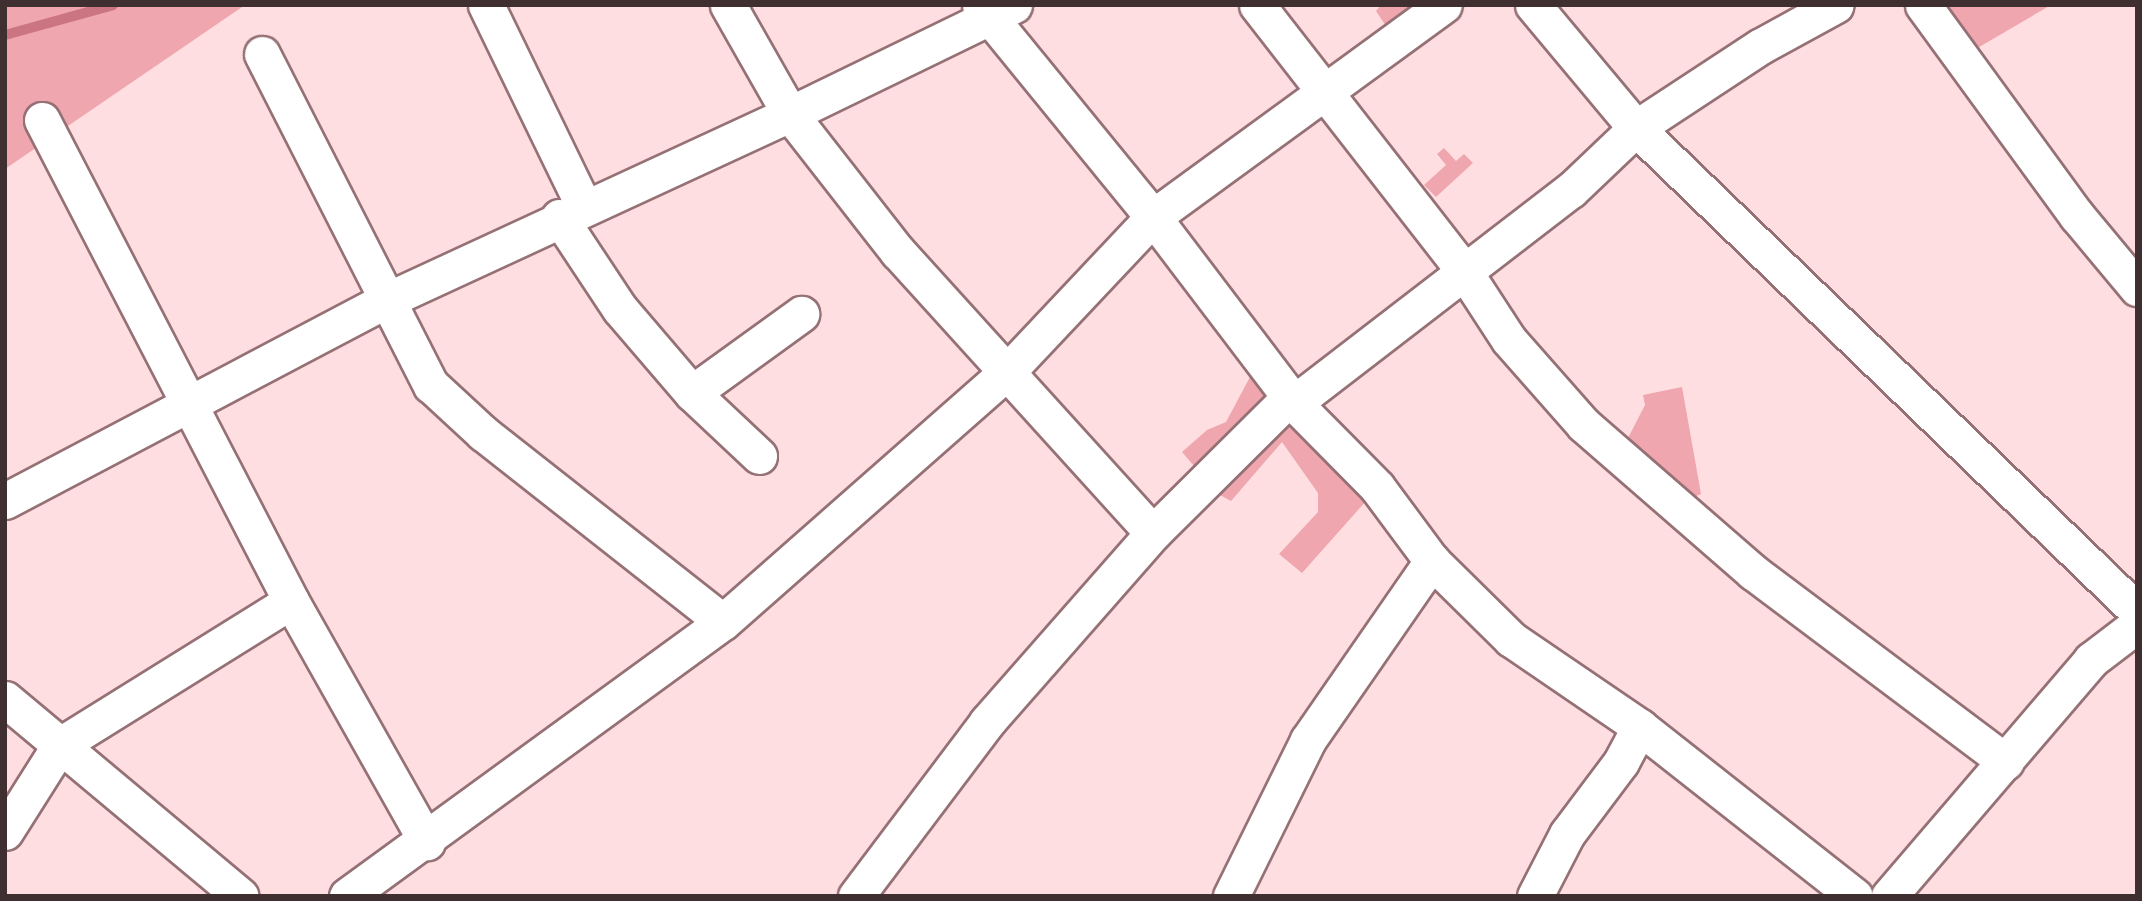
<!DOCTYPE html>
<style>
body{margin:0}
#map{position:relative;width:2142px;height:901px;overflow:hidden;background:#ffdee1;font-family:"Public Sans",sans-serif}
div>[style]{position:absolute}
.green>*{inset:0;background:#efa6af}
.stream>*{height:10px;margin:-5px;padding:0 5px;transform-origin:5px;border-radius:5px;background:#cc7582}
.roads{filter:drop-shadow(2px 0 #957175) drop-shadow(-2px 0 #957175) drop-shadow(0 2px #957175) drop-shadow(0 -2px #957175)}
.street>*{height:35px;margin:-17.5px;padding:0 17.5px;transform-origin:17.5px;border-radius:17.5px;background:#fff}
span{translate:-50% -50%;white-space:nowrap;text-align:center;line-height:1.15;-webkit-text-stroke:6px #fbf2f3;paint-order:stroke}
.frame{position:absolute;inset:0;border:7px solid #3f2f31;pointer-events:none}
</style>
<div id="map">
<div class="green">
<i style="clip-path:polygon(5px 5px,245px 5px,5px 169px)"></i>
<i style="clip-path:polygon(1381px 5px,1426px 5px,1390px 32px,1376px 11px)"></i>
<i style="clip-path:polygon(1940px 5px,2051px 5px,1969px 53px)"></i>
<i style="clip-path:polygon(1444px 148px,1456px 161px,1464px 154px,1473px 163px,1436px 197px,1424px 185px,1446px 165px,1437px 154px)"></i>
<i style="clip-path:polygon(1250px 377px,1279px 393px,1228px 453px,1194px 466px,1182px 452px,1207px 430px,1226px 422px)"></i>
<i style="clip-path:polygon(1682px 387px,1701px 494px,1680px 503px,1660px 487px,1628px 438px,1645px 405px,1643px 395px)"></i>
<i style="clip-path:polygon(1294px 406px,1374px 492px,1302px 573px,1279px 554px,1318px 512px,1318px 493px,1282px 442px,1231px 501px,1209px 489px)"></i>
</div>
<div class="stream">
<i style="left:5px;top:35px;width:112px;rotate:-15.5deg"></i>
</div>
<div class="roads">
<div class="street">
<i style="left:486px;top:5px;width:225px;rotate:64.1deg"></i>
<i style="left:728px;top:5px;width:125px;rotate:60.4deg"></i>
<i style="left:790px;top:114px;width:175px;rotate:52deg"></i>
<i style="left:898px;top:252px;width:379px;rotate:47.8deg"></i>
<i style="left:980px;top:5px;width:274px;rotate:50.8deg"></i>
<i style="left:1153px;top:217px;width:233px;rotate:52.8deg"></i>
<i style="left:1294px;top:403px;width:118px;rotate:45.3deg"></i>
<i style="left:1377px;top:487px;width:92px;rotate:53.4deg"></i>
<i style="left:1432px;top:561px;width:111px;rotate:44.6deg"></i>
<i style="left:1511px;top:639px;width:156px;rotate:34.3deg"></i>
<i style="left:1640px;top:727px;width:273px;rotate:38.2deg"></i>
<i style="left:1257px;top:5px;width:337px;rotate:52.1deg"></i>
<i style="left:1464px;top:271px;width:82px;rotate:56.9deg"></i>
<i style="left:1509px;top:340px;width:113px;rotate:48.6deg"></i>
<i style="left:1584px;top:425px;width:224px;rotate:41deg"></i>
<i style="left:1753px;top:572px;width:316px;rotate:36.9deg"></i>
<i style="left:1533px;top:5px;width:160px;rotate:50.1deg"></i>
<i style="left:1636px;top:128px;width:696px;rotate:43.95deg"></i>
<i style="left:1923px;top:5px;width:261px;rotate:53.9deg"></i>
<i style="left:2077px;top:216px;width:94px;rotate:50.2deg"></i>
<i style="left:262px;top:54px;width:372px;rotate:63deg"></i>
<i style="left:431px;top:385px;width:71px;rotate:42.7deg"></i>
<i style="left:483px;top:433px;width:305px;rotate:38.2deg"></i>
<i style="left:42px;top:120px;width:542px;rotate:62.63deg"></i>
<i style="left:291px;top:601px;width:277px;rotate:60.6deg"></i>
<i style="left:559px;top:217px;width:110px;rotate:56.5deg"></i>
<i style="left:620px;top:309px;width:111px;rotate:49.4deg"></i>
<i style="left:692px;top:393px;width:92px;rotate:43.2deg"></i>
<i style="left:692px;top:393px;width:135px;rotate:-35.9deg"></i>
<i style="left:5px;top:501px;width:429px;rotate:-27.8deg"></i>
<i style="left:385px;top:301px;width:446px;rotate:-24.8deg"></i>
<i style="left:790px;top:114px;width:249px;rotate:-25.9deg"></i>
<i style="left:5px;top:699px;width:307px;rotate:39.9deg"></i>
<i style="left:5px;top:832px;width:103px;rotate:-57.7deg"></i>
<i style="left:60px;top:745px;width:272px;rotate:-31.9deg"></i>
<i style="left:347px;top:896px;width:465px;rotate:-36.1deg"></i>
<i style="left:723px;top:622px;width:378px;rotate:-41.4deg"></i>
<i style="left:1007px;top:372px;width:213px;rotate:-46.7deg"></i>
<i style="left:1153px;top:217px;width:360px;rotate:-36.1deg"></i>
<i style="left:856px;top:896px;width:218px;rotate:-53deg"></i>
<i style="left:987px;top:722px;width:252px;rotate:-48.7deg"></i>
<i style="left:1153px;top:533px;width:182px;rotate:-44.8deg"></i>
<i style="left:1282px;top:405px;width:12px;rotate:-9deg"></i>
<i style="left:1294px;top:403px;width:349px;rotate:-37.6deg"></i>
<i style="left:1571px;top:190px;width:90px;rotate:-43.6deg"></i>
<i style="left:1636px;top:128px;width:149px;rotate:-33.3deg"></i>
<i style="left:1761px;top:46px;width:85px;rotate:-28.7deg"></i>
<i style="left:1231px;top:896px;width:174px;rotate:-63.7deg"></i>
<i style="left:1308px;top:740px;width:218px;rotate:-55.3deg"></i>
<i style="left:1535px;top:896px;width:70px;rotate:-62.7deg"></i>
<i style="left:1567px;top:834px;width:90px;rotate:-53.1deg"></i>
<i style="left:1621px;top:762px;width:40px;rotate:-62deg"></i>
<i style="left:1889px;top:896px;width:311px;rotate:-49.4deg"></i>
<i style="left:2091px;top:660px;width:58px;rotate:-37.3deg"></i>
</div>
</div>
<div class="frame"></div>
</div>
